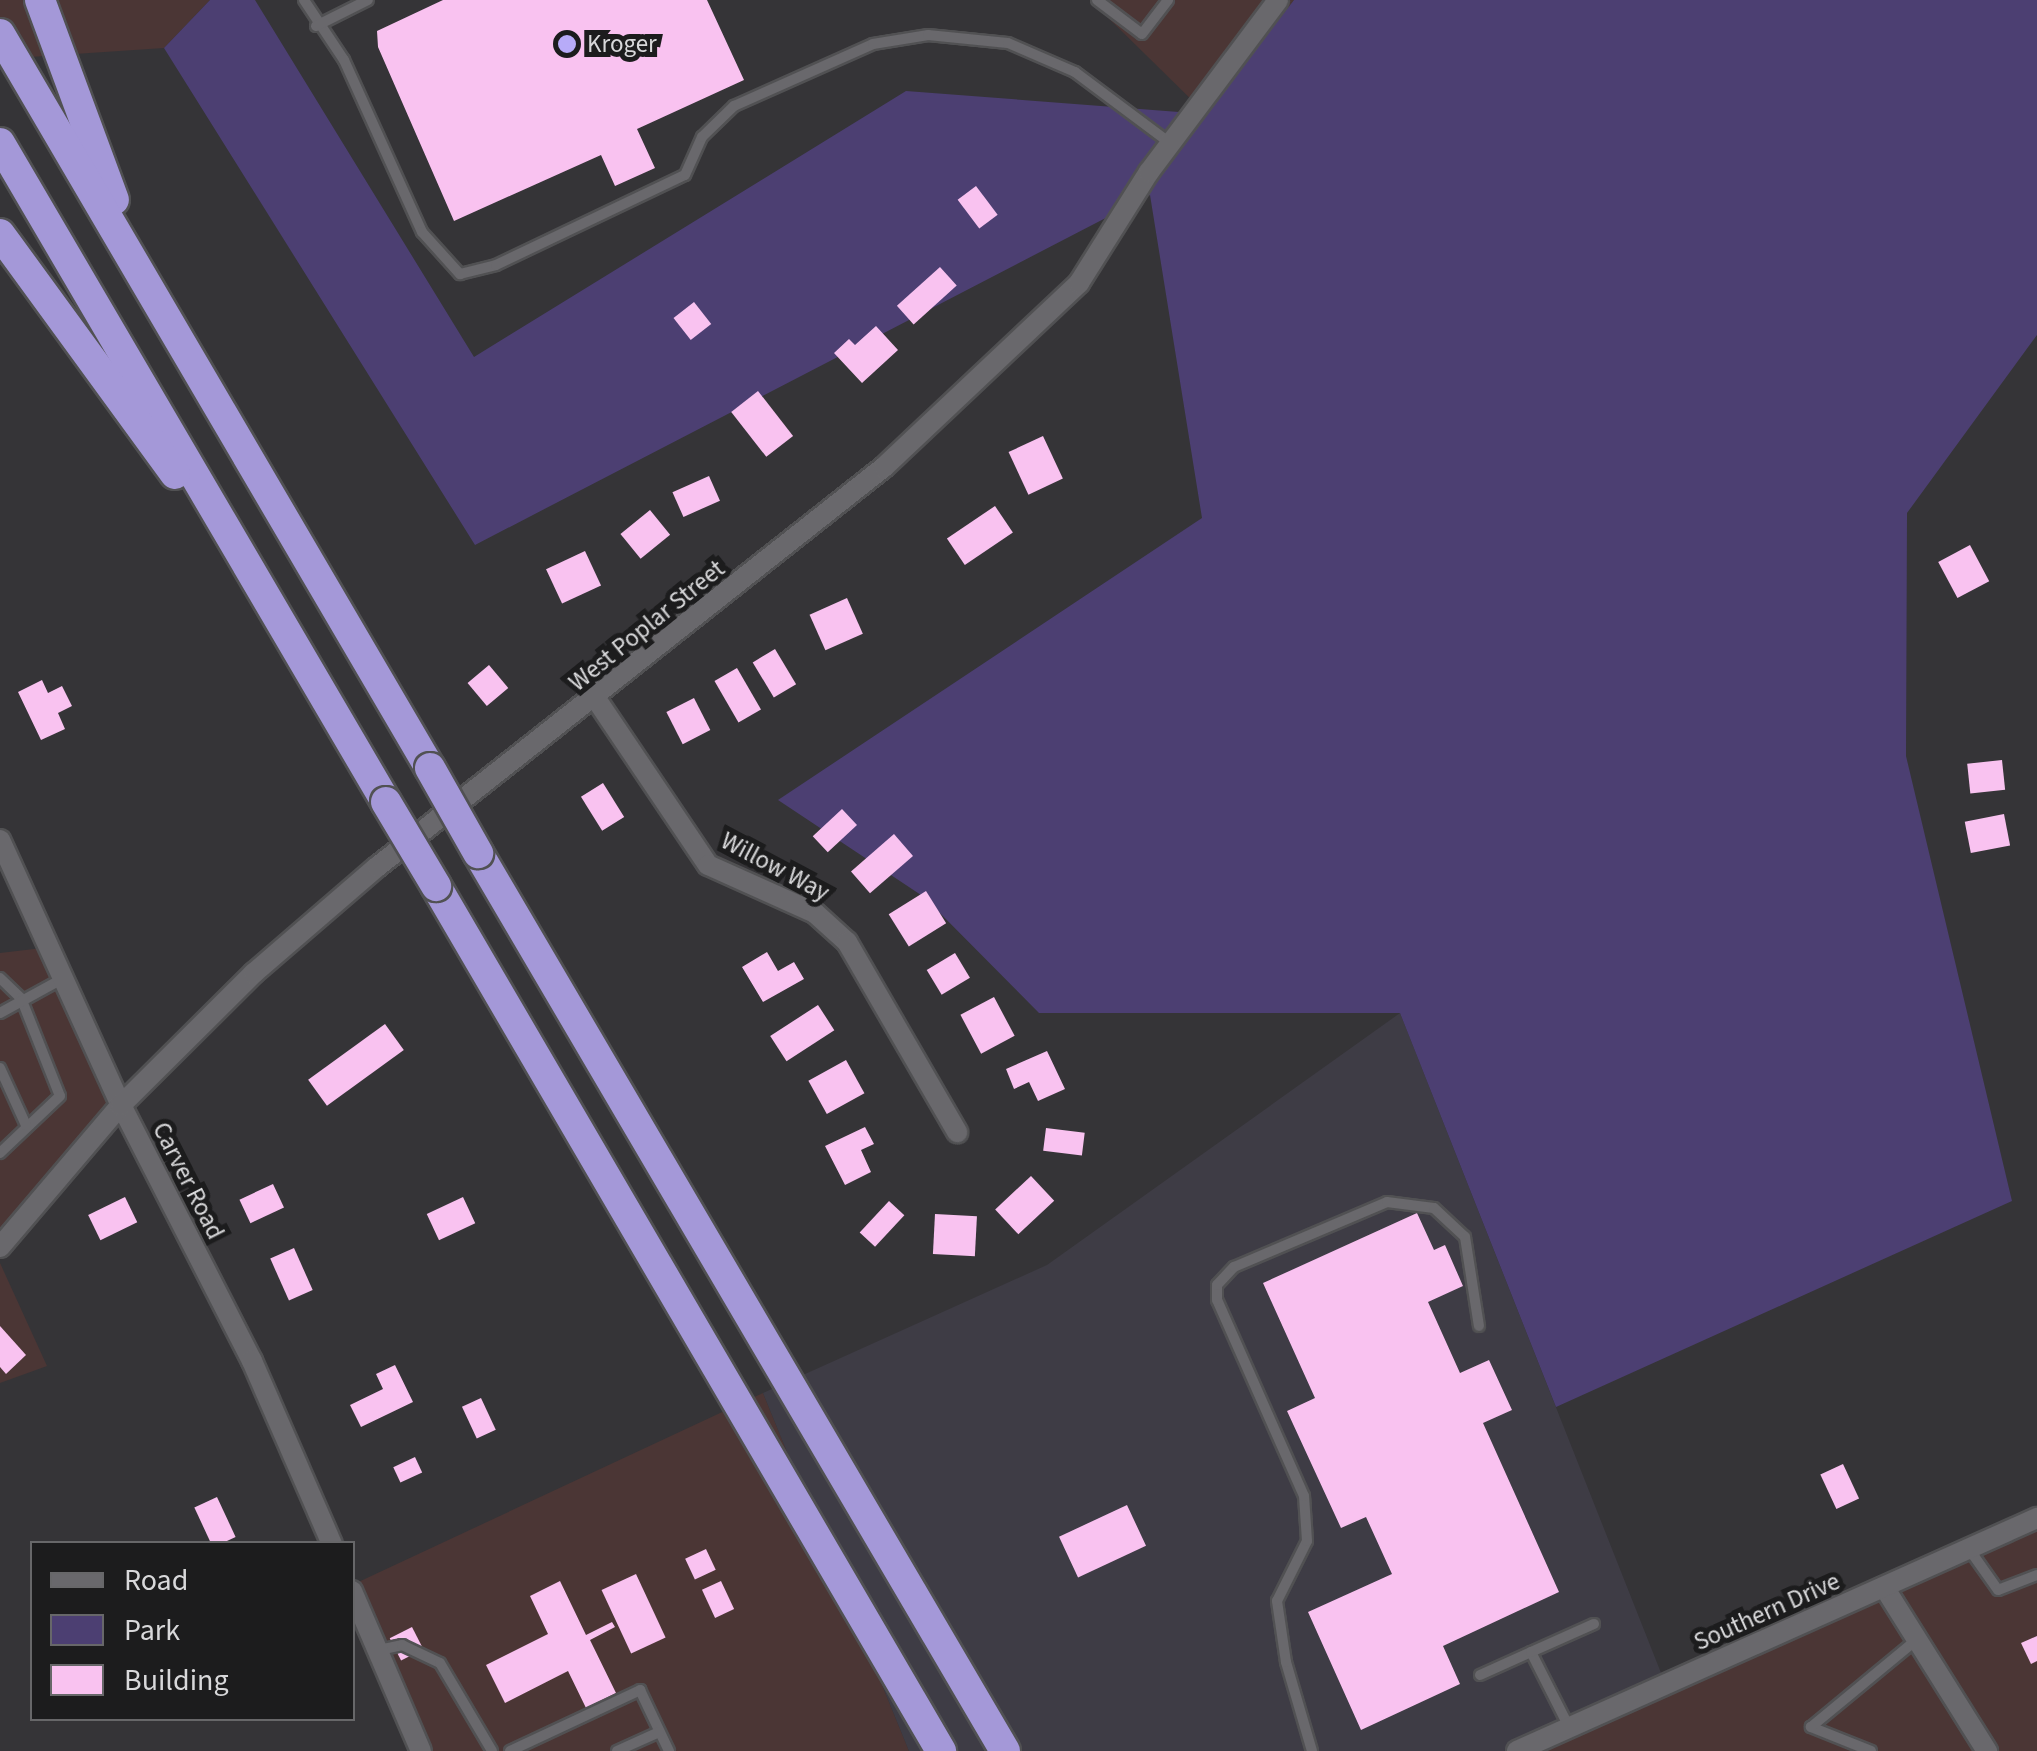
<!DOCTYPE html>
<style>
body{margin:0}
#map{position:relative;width:2037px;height:1751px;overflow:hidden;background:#353437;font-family:"Source Sans 3",sans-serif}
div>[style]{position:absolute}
.commercial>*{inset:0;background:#4b3635}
.built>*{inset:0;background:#3e3c45}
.green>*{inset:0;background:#4c3f72}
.building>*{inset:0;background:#f9c2f0;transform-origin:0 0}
.roads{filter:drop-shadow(2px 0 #515153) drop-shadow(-2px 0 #515153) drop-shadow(0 2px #515153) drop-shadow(0 -2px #515153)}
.service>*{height:10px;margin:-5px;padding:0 5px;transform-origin:5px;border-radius:5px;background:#69686c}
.minor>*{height:20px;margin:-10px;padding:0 10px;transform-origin:10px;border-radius:10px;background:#69686c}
.motorway>*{height:30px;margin:-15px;padding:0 15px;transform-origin:15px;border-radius:15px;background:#a498d8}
.bridges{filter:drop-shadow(2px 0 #515153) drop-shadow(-2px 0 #515153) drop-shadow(0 2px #515153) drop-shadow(0 -2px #515153)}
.motorway-bridge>*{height:30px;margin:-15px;padding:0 15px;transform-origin:15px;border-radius:15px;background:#a498d8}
.dots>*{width:28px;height:28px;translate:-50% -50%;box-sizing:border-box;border:5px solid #1c1c1d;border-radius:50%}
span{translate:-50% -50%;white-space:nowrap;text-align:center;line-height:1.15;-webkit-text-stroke:10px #1c1c1d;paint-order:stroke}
.poi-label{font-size:25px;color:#d8d8da}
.left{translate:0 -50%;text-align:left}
.street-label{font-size:25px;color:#d8d8da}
.legend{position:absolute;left:30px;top:1541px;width:325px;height:180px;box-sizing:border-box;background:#1c1c1d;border:2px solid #676769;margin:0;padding:12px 18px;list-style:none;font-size:30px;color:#d8d8da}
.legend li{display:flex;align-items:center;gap:20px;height:50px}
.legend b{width:50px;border:2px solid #676769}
</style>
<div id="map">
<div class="commercial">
<i style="clip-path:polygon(0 0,210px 0,164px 48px,0 59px)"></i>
<i style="clip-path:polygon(1090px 0,1294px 0,1206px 114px)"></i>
<i style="clip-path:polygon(51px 947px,112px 1103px,0 1248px,0 953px)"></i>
<i style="clip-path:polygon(0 1263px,47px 1366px,0 1383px)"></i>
<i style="clip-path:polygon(763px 1393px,909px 1751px,423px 1751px,352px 1585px)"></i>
<i style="clip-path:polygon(2037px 1516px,2037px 1751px,1532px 1751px)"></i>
</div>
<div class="built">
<i style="clip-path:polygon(1400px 1013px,1667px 1688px,1532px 1751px,909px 1751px,763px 1393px,1047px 1265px)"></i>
</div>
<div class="green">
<i style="clip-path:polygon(210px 0,255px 0,474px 357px,906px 91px,1205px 114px,1294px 0,2037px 0,2037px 335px,1907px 513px,1906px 756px,2012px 1201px,1556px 1407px,1400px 1013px,1039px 1013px,924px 897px,778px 800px,1202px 518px,1150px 195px,475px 545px,164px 48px)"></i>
</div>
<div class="building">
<i style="clip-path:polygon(443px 0,707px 0,744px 80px,637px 129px,655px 168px,615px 186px,601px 155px,454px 221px,378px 47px,377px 31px)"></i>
<i style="left:976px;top:186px;width:36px;height:23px;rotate:53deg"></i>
<i style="left:940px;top:267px;width:25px;height:58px;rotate:48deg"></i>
<i style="left:694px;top:302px;width:28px;height:26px;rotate:52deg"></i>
<i style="clip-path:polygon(876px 326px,898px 350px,862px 383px,834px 353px,849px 339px,855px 345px)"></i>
<i style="left:758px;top:391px;width:57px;height:34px;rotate:52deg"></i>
<i style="left:1043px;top:436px;width:47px;height:38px;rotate:65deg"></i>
<i style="left:709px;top:476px;width:27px;height:40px;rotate:66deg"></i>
<i style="left:995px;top:506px;width:32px;height:58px;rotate:56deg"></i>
<i style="left:650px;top:510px;width:32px;height:38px;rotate:51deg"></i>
<i style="left:1970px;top:545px;width:41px;height:36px;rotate:62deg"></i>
<i style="left:585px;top:551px;width:38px;height:43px;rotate:65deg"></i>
<i style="left:847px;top:598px;width:39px;height:41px;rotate:66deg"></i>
<i style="left:775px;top:649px;width:41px;height:26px;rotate:59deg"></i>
<i style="left:489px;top:665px;width:30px;height:28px;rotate:50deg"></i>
<i style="left:737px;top:668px;width:48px;height:26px;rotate:60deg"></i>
<i style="clip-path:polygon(42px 680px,48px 693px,62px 686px,72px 706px,58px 713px,65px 729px,41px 740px,18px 692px)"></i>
<i style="left:694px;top:698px;width:36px;height:31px;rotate:63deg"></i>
<i style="left:2002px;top:760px;width:30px;height:35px;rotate:84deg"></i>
<i style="left:603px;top:783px;width:40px;height:26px;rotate:58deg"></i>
<i style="left:842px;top:809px;width:22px;height:40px;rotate:47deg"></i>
<i style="left:2004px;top:814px;width:32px;height:40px;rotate:79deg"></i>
<i style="left:894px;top:834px;width:29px;height:57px;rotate:49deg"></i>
<i style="left:926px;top:891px;width:38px;height:44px;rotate:58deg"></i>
<i style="clip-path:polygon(767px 952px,778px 971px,794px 962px,804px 979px,763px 1002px,742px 967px)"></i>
<i style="left:955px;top:953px;width:29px;height:33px;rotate:59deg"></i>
<i style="left:994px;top:997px;width:44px;height:38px;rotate:62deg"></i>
<i style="left:818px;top:1005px;width:30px;height:57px;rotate:57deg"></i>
<i style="left:385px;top:1024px;width:32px;height:95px;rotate:54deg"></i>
<i style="clip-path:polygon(1047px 1051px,1065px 1089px,1038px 1101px,1029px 1082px,1014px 1089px,1006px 1069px)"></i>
<i style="left:846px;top:1060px;width:38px;height:43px;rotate:61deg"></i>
<i style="clip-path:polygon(865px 1127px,874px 1144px,861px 1150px,871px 1172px,845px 1185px,825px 1146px)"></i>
<i style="left:1046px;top:1128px;width:39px;height:23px;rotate:7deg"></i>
<i style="left:1031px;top:1176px;width:34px;height:49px;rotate:47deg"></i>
<i style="left:273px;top:1184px;width:26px;height:37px;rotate:65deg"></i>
<i style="left:125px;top:1197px;width:28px;height:41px;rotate:64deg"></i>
<i style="left:463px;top:1197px;width:29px;height:40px;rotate:65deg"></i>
<i style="left:889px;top:1201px;width:21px;height:43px;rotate:43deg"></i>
<i style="clip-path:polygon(1417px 1213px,1434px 1250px,1445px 1245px,1463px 1286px,1428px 1302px,1460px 1373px,1489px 1360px,1512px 1410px,1483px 1423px,1559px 1592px,1443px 1646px,1460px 1684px,1361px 1730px,1308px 1612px,1392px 1574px,1366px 1517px,1341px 1528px,1287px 1411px,1315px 1398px,1263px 1283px)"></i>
<i style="left:935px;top:1214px;width:42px;height:40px;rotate:3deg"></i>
<i style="left:294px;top:1248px;width:46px;height:26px;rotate:66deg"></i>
<i style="clip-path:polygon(0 1326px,26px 1355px,6px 1374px,0 1367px)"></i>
<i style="clip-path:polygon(395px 1365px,413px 1402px,361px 1427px,350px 1405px,383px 1389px,376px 1374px)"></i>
<i style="left:481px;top:1398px;width:35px;height:21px;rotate:65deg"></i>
<i style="left:415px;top:1457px;width:17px;height:24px;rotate:65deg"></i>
<i style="left:1843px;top:1464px;width:38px;height:25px;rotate:65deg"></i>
<i style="left:217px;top:1497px;width:44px;height:25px;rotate:65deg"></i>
<i style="left:1127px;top:1505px;width:45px;height:75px;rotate:65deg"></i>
<i style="left:706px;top:1549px;width:23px;height:23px;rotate:65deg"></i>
<i style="left:636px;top:1574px;width:70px;height:38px;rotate:65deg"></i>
<i style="clip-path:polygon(560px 1581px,586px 1635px,612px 1622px,615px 1627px,590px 1640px,616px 1693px,586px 1708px,568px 1671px,505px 1703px,486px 1665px,548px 1634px,530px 1596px)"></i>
<i style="left:721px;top:1581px;width:31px;height:21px;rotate:65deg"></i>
<i style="left:412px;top:1627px;width:25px;height:25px;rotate:63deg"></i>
<i style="clip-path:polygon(2037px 1636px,2037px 1661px,2031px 1664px,2021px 1643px)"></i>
</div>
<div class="roads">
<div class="service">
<i style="left:304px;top:0;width:72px;rotate:56.3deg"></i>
<i style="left:344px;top:60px;width:189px;rotate:65.6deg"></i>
<i style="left:422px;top:232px;width:57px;rotate:47.9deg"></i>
<i style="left:460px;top:274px;width:37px;rotate:-14deg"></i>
<i style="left:496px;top:265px;width:209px;rotate:-25.5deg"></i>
<i style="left:685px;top:175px;width:42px;rotate:-65.9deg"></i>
<i style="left:702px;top:137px;width:45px;rotate:-44.1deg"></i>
<i style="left:734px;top:106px;width:152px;rotate:-24deg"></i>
<i style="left:873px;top:44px;width:56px;rotate:-9.3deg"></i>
<i style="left:928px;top:35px;width:80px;rotate:5.7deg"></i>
<i style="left:1008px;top:43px;width:73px;rotate:23.4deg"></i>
<i style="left:1075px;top:72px;width:119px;rotate:36.8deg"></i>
<i style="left:1097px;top:0;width:56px;rotate:37.1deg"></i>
<i style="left:1142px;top:34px;width:43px;rotate:-52.6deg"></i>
<i style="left:316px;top:26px;width:58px;rotate:-26.6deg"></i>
<i style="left:0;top:978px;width:29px;rotate:44deg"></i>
<i style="left:21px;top:998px;width:105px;rotate:68.3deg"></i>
<i style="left:60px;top:1096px;width:83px;rotate:136.5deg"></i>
<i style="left:0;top:1013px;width:73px;rotate:-28.7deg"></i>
<i style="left:0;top:1068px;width:63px;rotate:65.5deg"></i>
<i style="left:1969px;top:1549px;width:50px;rotate:54.7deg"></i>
<i style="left:1998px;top:1590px;width:42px;rotate:-21deg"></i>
<i style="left:379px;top:1650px;width:24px;rotate:-12deg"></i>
<i style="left:402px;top:1645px;width:42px;rotate:25.3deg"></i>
<i style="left:440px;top:1663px;width:102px;rotate:59.4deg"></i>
<i style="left:1480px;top:1675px;width:56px;rotate:-24.3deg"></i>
<i style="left:1569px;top:1727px;width:84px;rotate:-116.9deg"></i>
<i style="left:1531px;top:1652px;width:69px;rotate:-24deg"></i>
<i style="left:510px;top:1751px;width:144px;rotate:-25.1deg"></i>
<i style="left:640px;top:1690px;width:68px;rotate:64.6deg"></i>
<i style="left:617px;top:1751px;width:46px;rotate:-24.3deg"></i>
<i style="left:1312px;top:1751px;width:93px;rotate:-106.3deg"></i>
<i style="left:1286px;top:1662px;width:62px;rotate:-98.4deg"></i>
<i style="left:1277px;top:1601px;width:67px;rotate:-63.4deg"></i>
<i style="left:1307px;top:1541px;width:45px;rotate:-93.8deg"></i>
<i style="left:1304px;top:1496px;width:214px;rotate:-113.9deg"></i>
<i style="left:1217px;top:1300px;width:15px;rotate:-90deg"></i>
<i style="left:1217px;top:1285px;width:25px;rotate:-47deg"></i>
<i style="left:1234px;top:1267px;width:166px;rotate:-23deg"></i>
<i style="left:1387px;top:1202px;width:47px;rotate:7.3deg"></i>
<i style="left:1434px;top:1208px;width:42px;rotate:43.1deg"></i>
<i style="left:1465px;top:1237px;width:90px;rotate:81.1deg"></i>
<i style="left:1871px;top:1751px;width:65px;rotate:-158.2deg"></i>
<i style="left:1811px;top:1727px;width:136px;rotate:-39.6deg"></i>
</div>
<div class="minor">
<i style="left:596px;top:699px;width:200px;rotate:56deg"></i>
<i style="left:708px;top:865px;width:117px;rotate:24.2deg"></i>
<i style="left:815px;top:913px;width:43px;rotate:42.2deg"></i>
<i style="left:847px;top:942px;width:220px;rotate:59.9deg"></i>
<i style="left:0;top:840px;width:291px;rotate:65.5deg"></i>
<i style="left:121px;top:1105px;width:288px;rotate:62.9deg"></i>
<i style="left:252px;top:1361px;width:200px;rotate:66.4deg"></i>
<i style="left:0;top:1247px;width:187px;rotate:-49.6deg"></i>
<i style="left:121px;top:1105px;width:187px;rotate:-44.8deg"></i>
<i style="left:254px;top:973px;width:162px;rotate:-40.8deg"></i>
<i style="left:377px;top:867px;width:646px;rotate:-38.27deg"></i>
<i style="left:884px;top:467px;width:268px;rotate:-43.3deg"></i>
<i style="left:1079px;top:283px;width:131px;rotate:-57.8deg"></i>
<i style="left:1149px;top:172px;width:215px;rotate:-53.1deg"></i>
<i style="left:1884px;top:1587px;width:194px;rotate:57.9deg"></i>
<i style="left:352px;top:1591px;width:174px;rotate:66.7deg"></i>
<i style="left:1517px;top:1751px;width:570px;rotate:-24.14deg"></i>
</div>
<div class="motorway">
<i style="left:40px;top:0;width:213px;rotate:69.7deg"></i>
<i style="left:0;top:34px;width:851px;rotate:59.64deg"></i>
<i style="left:0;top:143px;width:764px;rotate:59.64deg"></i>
<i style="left:0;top:234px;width:297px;rotate:53.9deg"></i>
<i style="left:478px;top:853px;width:1041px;rotate:59.59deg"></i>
<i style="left:436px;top:886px;width:1002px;rotate:59.72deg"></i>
</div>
</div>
<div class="bridges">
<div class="motorway-bridge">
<i style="left:430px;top:768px;width:98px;rotate:60.5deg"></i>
<i style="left:386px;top:802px;width:98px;rotate:59.2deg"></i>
</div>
</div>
<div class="dots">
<i style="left:567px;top:44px;background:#b7abf8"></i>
</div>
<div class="poi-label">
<span class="left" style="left:587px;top:44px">Kroger</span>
</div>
<div class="street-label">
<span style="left:647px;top:626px;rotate:-39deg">West Poplar Street</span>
<span style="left:775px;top:867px;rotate:28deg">Willow Way</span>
<span style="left:188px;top:1181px;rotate:63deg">Carver Road</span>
<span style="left:1767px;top:1612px;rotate:-24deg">Southern Drive</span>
</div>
<ul class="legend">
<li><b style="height:12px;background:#69686c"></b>Road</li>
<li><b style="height:28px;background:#4c3f72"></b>Park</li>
<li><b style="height:28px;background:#f9c2f0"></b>Building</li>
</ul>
</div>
